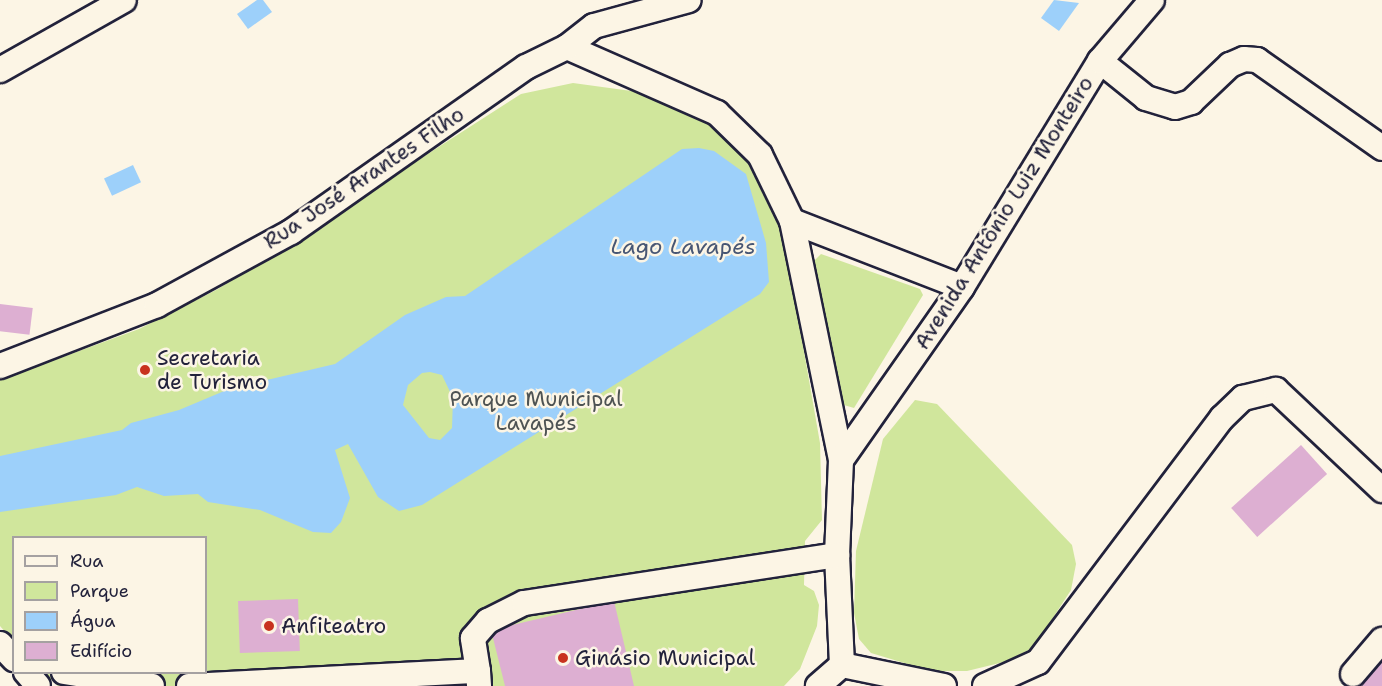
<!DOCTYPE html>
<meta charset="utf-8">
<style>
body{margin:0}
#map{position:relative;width:1382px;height:686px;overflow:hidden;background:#fcf5e5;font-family:"Shantell Sans",sans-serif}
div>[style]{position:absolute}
.green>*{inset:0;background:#d0e69c}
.water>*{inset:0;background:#9dd0fa;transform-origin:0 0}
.building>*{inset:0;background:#ddafd2;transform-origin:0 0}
.roads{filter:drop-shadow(2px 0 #22223b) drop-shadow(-2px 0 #22223b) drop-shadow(0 2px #22223b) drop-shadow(0 -2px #22223b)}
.minor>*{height:24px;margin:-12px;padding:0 12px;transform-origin:12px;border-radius:12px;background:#fcf5e5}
.dots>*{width:16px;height:16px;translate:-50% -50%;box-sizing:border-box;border:3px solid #fcf5e5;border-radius:50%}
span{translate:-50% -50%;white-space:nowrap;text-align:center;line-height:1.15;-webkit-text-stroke:5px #fcf5e5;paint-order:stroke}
.street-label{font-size:21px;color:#22223b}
.poi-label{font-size:21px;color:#22223b}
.left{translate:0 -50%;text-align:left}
.park-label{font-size:21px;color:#4e5353}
.water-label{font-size:22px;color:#475674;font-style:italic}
.legend{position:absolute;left:12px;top:536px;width:195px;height:138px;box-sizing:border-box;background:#fcf5e5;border:2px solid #a5a1a1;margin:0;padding:8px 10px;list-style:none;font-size:18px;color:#22223b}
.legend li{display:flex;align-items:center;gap:12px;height:30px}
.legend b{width:30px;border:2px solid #a5a1a1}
</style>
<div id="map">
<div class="green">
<i style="clip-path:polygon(573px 83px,646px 93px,712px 121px,737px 147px,779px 208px,820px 443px,822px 520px,805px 541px,804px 585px,814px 591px,819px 605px,817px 626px,800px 669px,784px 686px,58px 686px,44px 673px,206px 672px,206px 538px,14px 538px,13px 641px,0 626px,0 380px,139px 329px,218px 289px,521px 94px)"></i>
<i style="clip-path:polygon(821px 254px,920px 289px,923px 295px,854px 408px,844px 405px,814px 261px)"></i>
<i style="clip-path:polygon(915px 400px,937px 404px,1072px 545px,1076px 564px,1071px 590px,1034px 647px,1008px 661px,967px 671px,931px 671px,871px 653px,859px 639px,854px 613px,856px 551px,883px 439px)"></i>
</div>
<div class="water">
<i style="clip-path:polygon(257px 0,263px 0,272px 12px,248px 29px,237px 14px)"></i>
<i style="clip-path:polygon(1054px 0,1079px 3px,1059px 31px,1041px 18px)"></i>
<i style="clip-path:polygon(evenodd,699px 148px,714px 151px,746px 174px,766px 243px,769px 282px,760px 294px,422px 505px,399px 511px,378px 497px,348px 444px,335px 450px,350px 498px,341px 522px,331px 533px,313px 532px,260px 510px,208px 502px,198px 494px,164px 496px,137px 487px,116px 495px,0 512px,0 456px,122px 430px,131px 423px,179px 410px,229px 389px,335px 364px,405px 315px,446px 297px,465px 296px,682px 149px,699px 148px,430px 372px,442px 375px,453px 398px,452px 428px,440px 440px,429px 438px,403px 405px,408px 385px,422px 373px,430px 372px)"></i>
<i style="left:133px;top:165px;width:19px;height:32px;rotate:65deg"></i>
</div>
<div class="building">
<i style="left:0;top:304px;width:33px;height:27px;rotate:7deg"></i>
<i style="left:1301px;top:445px;width:39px;height:94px;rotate:48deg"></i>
<i style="left:298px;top:599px;width:52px;height:60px;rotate:88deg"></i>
<i style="clip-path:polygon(614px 601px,634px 686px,505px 686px,491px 630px)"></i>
<i style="clip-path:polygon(1382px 662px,1382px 686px,1361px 686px)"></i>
</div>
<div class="roads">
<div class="minor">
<i style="left:567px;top:47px;width:164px;rotate:23.7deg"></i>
<i style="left:717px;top:113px;width:60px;rotate:44.3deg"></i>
<i style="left:760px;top:155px;width:73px;rotate:64.1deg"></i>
<i style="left:792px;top:221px;width:244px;rotate:78.4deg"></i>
<i style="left:841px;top:460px;width:95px;rotate:92.4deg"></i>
<i style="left:837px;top:555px;width:110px;rotate:87.4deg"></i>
<i style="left:842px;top:665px;width:32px;rotate:139deg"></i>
<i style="left:1100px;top:61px;width:59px;rotate:38.8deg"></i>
<i style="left:1146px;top:98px;width:30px;rotate:17deg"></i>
<i style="left:1175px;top:107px;width:17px;rotate:-17deg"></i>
<i style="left:1191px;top:102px;width:54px;rotate:-43.5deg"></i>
<i style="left:1230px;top:65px;width:15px;rotate:-23deg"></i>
<i style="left:1244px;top:59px;width:13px;rotate:4deg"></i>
<i style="left:1257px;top:60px;width:153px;rotate:35.1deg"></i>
<i style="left:0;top:70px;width:142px;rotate:-29.4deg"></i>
<i style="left:792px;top:221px;width:182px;rotate:21.2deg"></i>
<i style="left:0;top:366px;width:168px;rotate:-21.2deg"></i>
<i style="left:157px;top:305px;width:153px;rotate:-28.6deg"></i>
<i style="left:291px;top:232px;width:287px;rotate:-35.1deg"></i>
<i style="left:526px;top:67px;width:46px;rotate:-26deg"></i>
<i style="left:567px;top:47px;width:34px;rotate:-38deg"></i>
<i style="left:594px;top:26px;width:98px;rotate:-15.3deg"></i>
<i style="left:841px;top:460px;width:211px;rotate:-55deg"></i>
<i style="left:962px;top:287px;width:265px;rotate:-58.6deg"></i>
<i style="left:1100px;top:61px;width:80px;rotate:-49.6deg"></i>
<i style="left:0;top:644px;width:21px;rotate:47deg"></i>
<i style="left:842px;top:665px;width:104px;rotate:11.6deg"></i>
<i style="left:478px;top:671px;width:33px;rotate:-99deg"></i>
<i style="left:473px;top:638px;width:23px;rotate:-49deg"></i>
<i style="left:488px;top:621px;width:40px;rotate:-26.6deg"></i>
<i style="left:524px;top:603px;width:317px;rotate:-8.7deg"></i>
<i style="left:26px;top:672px;width:18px;rotate:49deg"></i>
<i style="left:64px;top:672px;width:89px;rotate:9deg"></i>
<i style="left:1353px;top:674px;width:45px;rotate:-49.5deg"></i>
<i style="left:189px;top:686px;width:289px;rotate:-3deg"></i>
<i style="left:478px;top:671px;width:15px;rotate:86deg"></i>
<i style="left:985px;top:686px;width:58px;rotate:-24.4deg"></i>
<i style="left:1038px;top:662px;width:306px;rotate:-53deg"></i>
<i style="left:1222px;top:418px;width:29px;rotate:-44deg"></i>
<i style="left:1243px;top:398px;width:34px;rotate:-14deg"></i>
<i style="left:1276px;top:390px;width:146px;rotate:43.3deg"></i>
</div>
</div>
<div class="dots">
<i style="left:145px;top:370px;background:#c8321e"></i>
<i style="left:269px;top:626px;background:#c8321e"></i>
<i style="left:563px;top:658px;background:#c8321e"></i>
</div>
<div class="street-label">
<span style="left:364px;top:178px;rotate:-34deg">Rua José Arantes Filho</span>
<span style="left:1004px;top:213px;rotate:-58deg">Avenida Antônio Luiz Monteiro</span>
</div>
<div class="poi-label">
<span class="left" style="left:157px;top:370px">Secretaria<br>de Turismo</span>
<span class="left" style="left:281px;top:626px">Anfiteatro</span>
<span class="left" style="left:575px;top:658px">Ginásio Municipal</span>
</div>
<div class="park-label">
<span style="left:536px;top:411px">Parque Municipal<br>Lavapés</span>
</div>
<div class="water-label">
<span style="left:683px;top:247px">Lago Lavapés</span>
</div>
<ul class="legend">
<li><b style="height:8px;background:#fcf5e5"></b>Rua</li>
<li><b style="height:16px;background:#d0e69c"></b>Parque</li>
<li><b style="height:16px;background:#9dd0fa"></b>Água</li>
<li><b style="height:16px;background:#ddafd2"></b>Edifício</li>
</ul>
</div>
